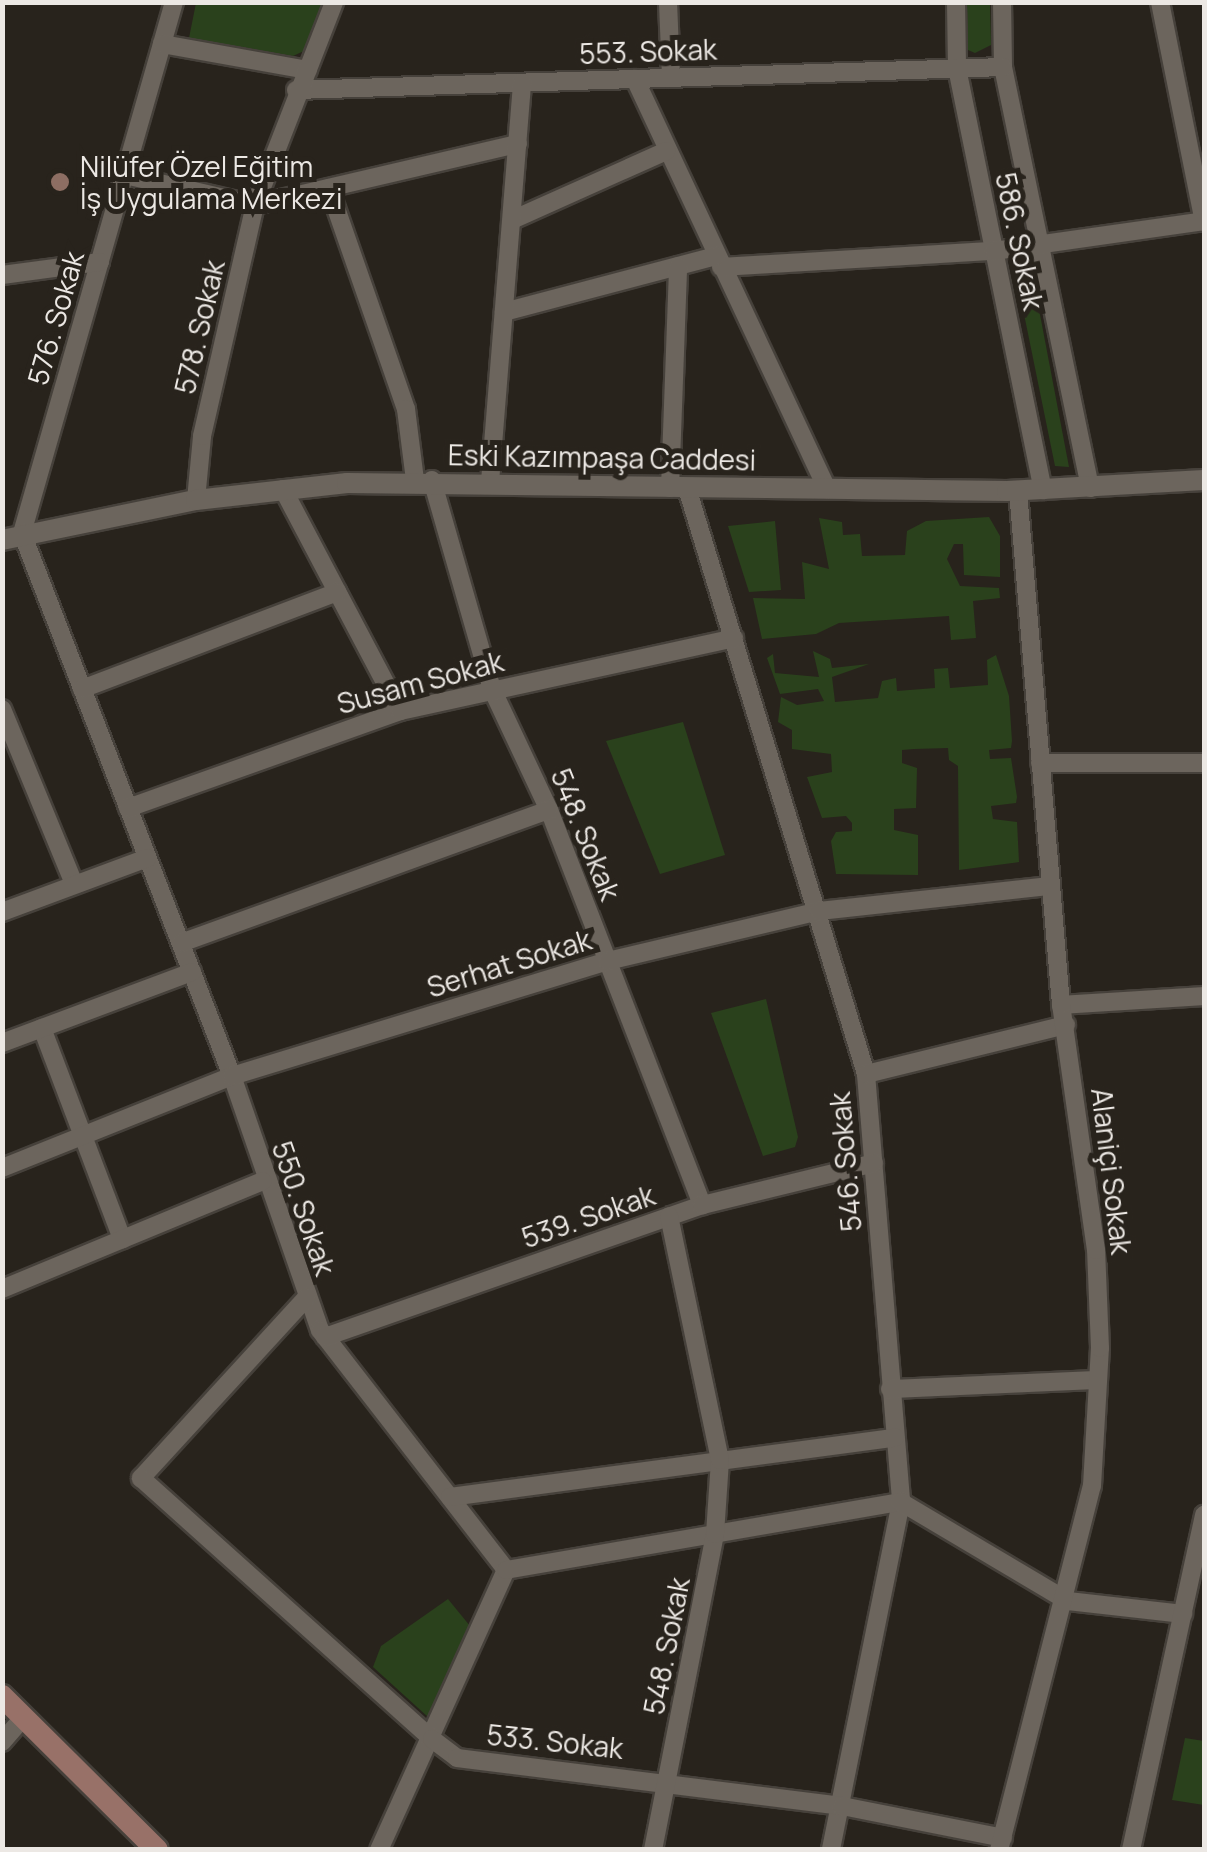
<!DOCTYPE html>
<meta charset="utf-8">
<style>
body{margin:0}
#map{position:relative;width:1207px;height:1852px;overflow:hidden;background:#28231c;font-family:Manrope,sans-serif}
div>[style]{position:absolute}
.green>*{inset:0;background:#2a411c}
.roads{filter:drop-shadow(2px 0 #46413b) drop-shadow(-2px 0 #46413b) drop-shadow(0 2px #46413b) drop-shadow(0 -2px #46413b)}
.minor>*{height:18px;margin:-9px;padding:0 9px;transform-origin:9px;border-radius:9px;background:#6c655d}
.tertiary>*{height:20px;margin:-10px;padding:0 10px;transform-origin:10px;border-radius:10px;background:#6c655d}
.secondary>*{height:22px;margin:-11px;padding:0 11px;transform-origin:11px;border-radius:11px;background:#987168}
.dots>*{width:28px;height:28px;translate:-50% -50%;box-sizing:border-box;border:5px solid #28231c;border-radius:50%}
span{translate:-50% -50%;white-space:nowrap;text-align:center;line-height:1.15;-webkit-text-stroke:10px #28231c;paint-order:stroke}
.street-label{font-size:28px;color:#ece8e4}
.poi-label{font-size:28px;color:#ece8e4}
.left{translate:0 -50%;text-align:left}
.frame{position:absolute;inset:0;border:5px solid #ece8e4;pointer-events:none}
</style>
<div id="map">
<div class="green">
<i style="clip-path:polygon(196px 3px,323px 3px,304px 51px,293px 56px,189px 38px)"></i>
<i style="clip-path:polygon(967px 3px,990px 3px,991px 45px,975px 53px,968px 50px)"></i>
<i style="clip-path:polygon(1019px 259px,1030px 262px,1069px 467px,1055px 466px,1014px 265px)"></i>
<i style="clip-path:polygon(989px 517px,1000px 536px,1000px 577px,964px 575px,963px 544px,954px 544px,947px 559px,960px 586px,999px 588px,1000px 598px,973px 601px,976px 638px,951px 640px,949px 616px,839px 623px,816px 634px,762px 639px,753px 598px,805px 599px,802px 562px,829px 569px,819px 518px,842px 522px,843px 535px,860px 534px,862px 556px,905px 555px,907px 531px,926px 521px)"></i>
<i style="clip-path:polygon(775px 521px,781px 590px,749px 592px,728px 526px)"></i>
<i style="clip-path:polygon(813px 651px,830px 659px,832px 668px,869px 664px,832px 677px,835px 702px,878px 698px,882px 681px,896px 678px,897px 691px,935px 688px,934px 669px,948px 668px,950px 688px,988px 685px,987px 660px,996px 655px,1009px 696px,1012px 741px,1011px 748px,989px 750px,990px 759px,1011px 758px,1017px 797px,1016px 803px,991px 806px,993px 819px,1017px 822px,1019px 862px,959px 870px,958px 766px,949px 760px,948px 748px,914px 749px,902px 750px,902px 763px,917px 768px,916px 808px,894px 809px,894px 830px,918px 835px,918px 875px,836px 874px,831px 841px,836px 832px,852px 831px,852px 823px,846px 816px,822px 818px,807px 777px,832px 772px,831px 754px,792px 749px,792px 730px,778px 722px,781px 697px,797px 705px,824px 701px,818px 689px,780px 694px,767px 658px,773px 654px,775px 673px,819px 677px)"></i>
<i style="clip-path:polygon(683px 722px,725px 855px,660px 874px,606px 741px)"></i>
<i style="clip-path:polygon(766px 999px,798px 1137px,795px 1147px,763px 1156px,711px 1013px)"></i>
<i style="clip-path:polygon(448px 1599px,470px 1626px,428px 1717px,373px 1667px,381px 1646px)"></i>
<i style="clip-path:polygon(1185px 1738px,1204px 1741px,1204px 1805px,1172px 1800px)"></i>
</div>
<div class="roads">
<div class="minor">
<i style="left:174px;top:2px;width:552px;rotate:105.97deg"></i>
<i style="left:22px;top:533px;width:582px;rotate:68.86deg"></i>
<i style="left:232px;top:1076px;width:269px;rotate:70.9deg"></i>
<i style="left:320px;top:1330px;width:304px;rotate:52.2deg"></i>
<i style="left:506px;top:1570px;width:307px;rotate:114.4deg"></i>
<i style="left:668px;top:2px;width:76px;rotate:87.7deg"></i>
<i style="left:956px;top:2px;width:66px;rotate:89.1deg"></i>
<i style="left:957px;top:68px;width:431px;rotate:78.5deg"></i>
<i style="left:1002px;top:2px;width:65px;rotate:89.1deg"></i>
<i style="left:1003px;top:67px;width:430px;rotate:78.3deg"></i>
<i style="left:1160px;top:2px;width:224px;rotate:78.7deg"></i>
<i style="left:162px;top:44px;width:148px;rotate:10.1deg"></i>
<i style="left:635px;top:79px;width:453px;rotate:64.9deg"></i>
<i style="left:296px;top:90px;width:707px;rotate:-1.86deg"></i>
<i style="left:125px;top:175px;width:133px;rotate:13deg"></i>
<i style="left:255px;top:205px;width:270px;rotate:-13.1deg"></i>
<i style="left:329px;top:188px;width:234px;rotate:70.8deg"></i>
<i style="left:406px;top:409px;width:72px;rotate:82.8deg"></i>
<i style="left:512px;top:220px;width:169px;rotate:-24.1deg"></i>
<i style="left:721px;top:267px;width:273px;rotate:-3.4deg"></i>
<i style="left:994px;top:251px;width:212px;rotate:-8.1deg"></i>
<i style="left:2px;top:275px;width:99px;rotate:-7.6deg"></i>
<i style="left:504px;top:312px;width:219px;rotate:-14.8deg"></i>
<i style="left:432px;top:480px;width:217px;rotate:74deg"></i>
<i style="left:492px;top:689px;width:134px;rotate:64.8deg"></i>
<i style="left:549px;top:810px;width:424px;rotate:68.8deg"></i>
<i style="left:490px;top:482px;width:400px;rotate:-85.4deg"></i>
<i style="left:670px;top:488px;width:222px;rotate:-87.9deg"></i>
<i style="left:687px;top:488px;width:613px;rotate:73.01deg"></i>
<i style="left:866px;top:1074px;width:429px;rotate:85.3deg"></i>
<i style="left:901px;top:1502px;width:355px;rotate:101.4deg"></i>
<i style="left:283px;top:489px;width:251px;rotate:62.2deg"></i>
<i style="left:196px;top:500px;width:64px;rotate:-84.6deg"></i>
<i style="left:202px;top:436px;width:237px;rotate:-77.1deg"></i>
<i style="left:255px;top:205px;width:218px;rotate:-68.7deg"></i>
<i style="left:82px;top:689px;width:273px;rotate:-20.8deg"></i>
<i style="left:2px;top:709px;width:189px;rotate:67.6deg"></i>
<i style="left:1040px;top:763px;width:164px"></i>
<i style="left:128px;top:808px;width:289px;rotate:-19.6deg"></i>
<i style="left:400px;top:711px;width:342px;rotate:-12.3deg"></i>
<i style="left:2px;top:912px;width:155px;rotate:-20.4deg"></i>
<i style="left:181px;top:943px;width:391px;rotate:-19.9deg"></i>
<i style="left:1061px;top:1005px;width:143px;rotate:-3.6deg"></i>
<i style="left:42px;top:1028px;width:226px;rotate:69.2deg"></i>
<i style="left:2px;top:1043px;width:203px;rotate:-20.5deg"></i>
<i style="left:866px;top:1074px;width:206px;rotate:-13.8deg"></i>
<i style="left:2px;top:1168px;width:248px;rotate:-21.8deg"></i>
<i style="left:232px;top:1076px;width:393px;rotate:-17deg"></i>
<i style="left:608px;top:961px;width:217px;rotate:-13.3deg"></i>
<i style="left:819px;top:911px;width:233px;rotate:-6.2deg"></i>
<i style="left:2px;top:1289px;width:282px;rotate:-22.5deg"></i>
<i style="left:307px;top:1297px;width:246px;rotate:132.5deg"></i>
<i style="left:141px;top:1478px;width:391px;rotate:41.9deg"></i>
<i style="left:432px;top:1739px;width:31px;rotate:37deg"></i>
<i style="left:457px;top:1758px;width:388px;rotate:7.1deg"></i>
<i style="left:842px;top:1806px;width:164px;rotate:11.2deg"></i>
<i style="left:325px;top:1337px;width:399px;rotate:-19.3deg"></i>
<i style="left:702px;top:1205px;width:177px;rotate:-13.7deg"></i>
<i style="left:890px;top:1389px;width:208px;rotate:-2.5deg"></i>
<i style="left:450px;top:1497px;width:449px;rotate:-7.6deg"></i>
<i style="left:506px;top:1570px;width:401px;rotate:-9.8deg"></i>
<i style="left:901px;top:1502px;width:194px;rotate:30.7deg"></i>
<i style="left:1068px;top:1601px;width:116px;rotate:6.4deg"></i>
<i style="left:2px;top:1742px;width:33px;rotate:-49deg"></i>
<i style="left:653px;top:1850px;width:322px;rotate:-78.9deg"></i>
<i style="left:715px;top:1534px;width:74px;rotate:-86.1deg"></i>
<i style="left:720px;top:1460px;width:249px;rotate:-101.8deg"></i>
<i style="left:999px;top:1850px;width:376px;rotate:-75.7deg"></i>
<i style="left:1092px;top:1486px;width:138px;rotate:-86.7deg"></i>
<i style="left:1100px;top:1348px;width:98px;rotate:-92.3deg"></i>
<i style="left:1096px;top:1250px;width:247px;rotate:-98.1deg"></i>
<i style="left:1061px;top:1005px;width:516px;rotate:-94.78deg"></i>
<i style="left:1131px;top:1850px;width:343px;rotate:-77.7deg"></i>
</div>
<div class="tertiary">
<i style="left:2px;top:540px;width:198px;rotate:-11.7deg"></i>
<i style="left:196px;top:500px;width:152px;rotate:-6.4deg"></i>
<i style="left:347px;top:483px;width:660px;rotate:0.69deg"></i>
<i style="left:1007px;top:491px;width:197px;rotate:-3.2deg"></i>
</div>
<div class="secondary">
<i style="left:2px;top:1696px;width:218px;rotate:44.8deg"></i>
</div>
</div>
<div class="dots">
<i style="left:60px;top:182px;background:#8d6e63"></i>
</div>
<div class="street-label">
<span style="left:648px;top:51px;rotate:-2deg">553. Sokak</span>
<span style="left:1020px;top:241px;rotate:78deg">586. Sokak</span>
<span style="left:55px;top:318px;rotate:-74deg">576. Sokak</span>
<span style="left:199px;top:327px;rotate:-77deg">578. Sokak</span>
<span style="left:602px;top:457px;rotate:1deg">Eski Kazımpaşa Caddesi</span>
<span style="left:420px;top:682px;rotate:-15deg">Susam Sokak</span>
<span style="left:586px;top:834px;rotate:68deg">548. Sokak</span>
<span style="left:509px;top:963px;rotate:-17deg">Serhat Sokak</span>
<span style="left:845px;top:1162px;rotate:-95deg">546. Sokak</span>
<span style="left:1112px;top:1171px;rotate:83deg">Alaniçi Sokak</span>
<span style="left:304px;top:1208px;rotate:71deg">550. Sokak</span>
<span style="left:588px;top:1216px;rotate:-19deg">539. Sokak</span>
<span style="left:666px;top:1646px;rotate:-79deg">548. Sokak</span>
<span style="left:555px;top:1741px;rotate:6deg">533. Sokak</span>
</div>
<div class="poi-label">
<span class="left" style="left:80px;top:182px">Nilüfer Özel Eğitim<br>İş Uygulama Merkezi</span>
</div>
<div class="frame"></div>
</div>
